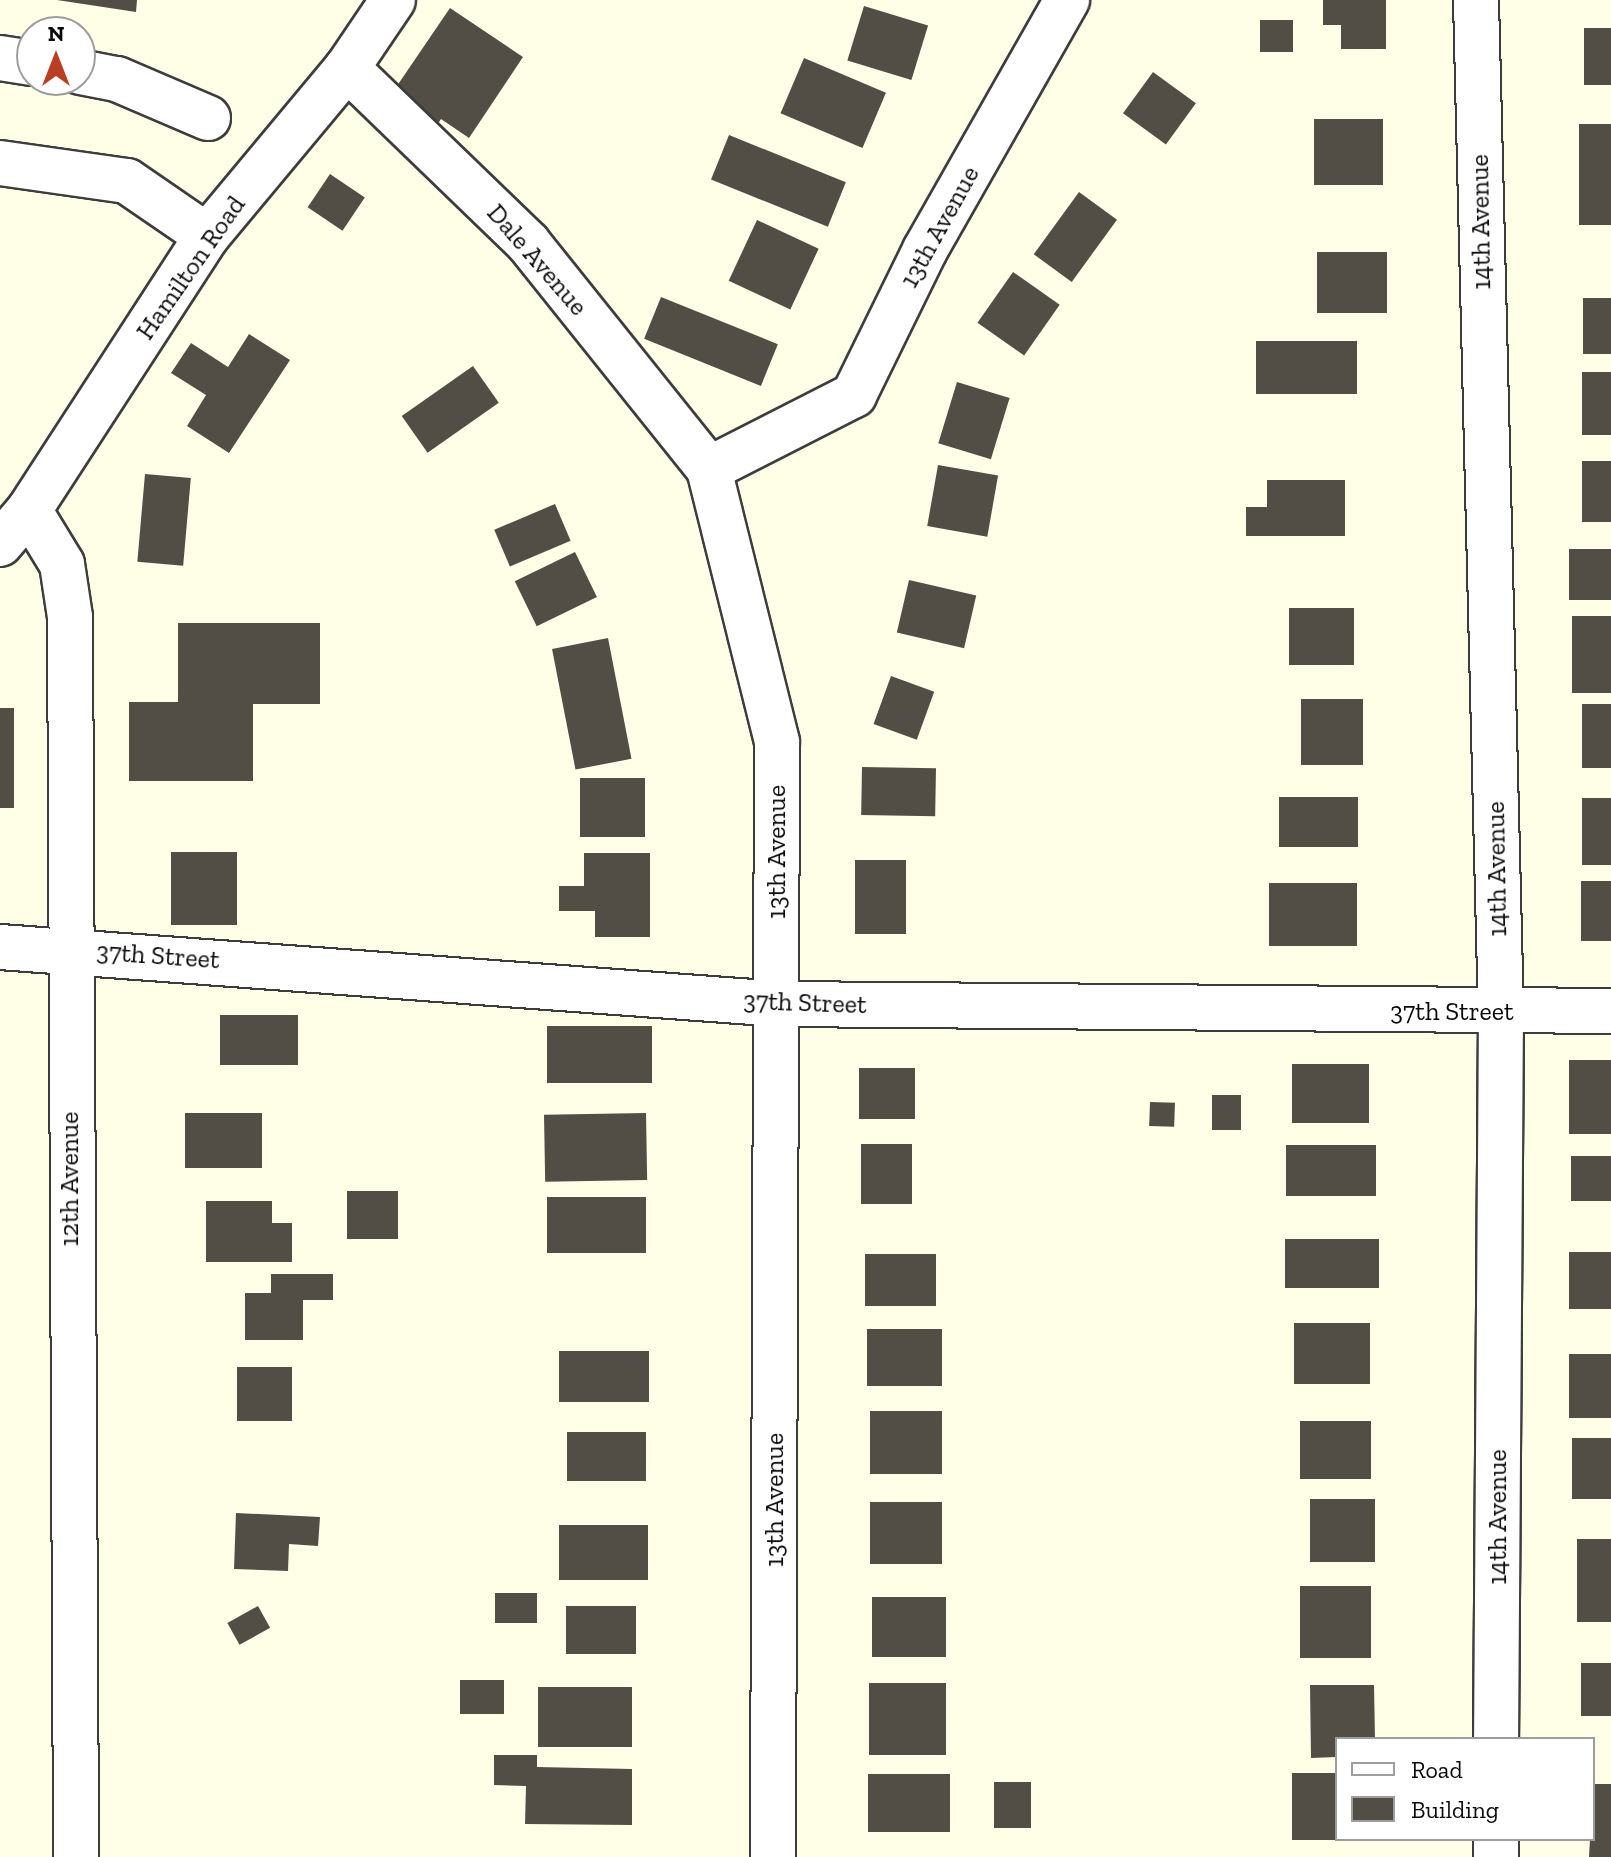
<!DOCTYPE html>
<style>
body{margin:0}
#map{position:relative;width:1611px;height:1857px;overflow:hidden;background:#feffe6;font-family:"Zilla Slab",serif}
div>[style]{position:absolute}
.building>*{inset:0;background:#524e46;transform-origin:0 0}
.roads{filter:drop-shadow(2px 0 #3d3d3d) drop-shadow(-2px 0 #3d3d3d) drop-shadow(0 2px #3d3d3d) drop-shadow(0 -2px #3d3d3d)}
.minor>*{height:44px;margin:-22px;padding:0 22px;transform-origin:22px;border-radius:22px;background:#fff}
span{translate:-50% -50%;white-space:nowrap;text-align:center;line-height:1.15;-webkit-text-stroke:8px #fff;paint-order:stroke}
.street-label{font-size:26px;color:#0a0a0a}
.legend{position:absolute;left:1335px;top:1737px;width:260px;height:104px;box-sizing:border-box;background:#fff;border:2px solid #9d9d9d;margin:0;padding:10px 14px;list-style:none;font-size:24px;color:#0a0a0a}
.legend li{display:flex;align-items:center;gap:16px;height:40px}
.legend b{width:40px;border:2px solid #9d9d9d}
.north{position:absolute;left:16px;top:16px;width:80px;height:80px;box-sizing:border-box;background:#fff;border:2px solid #9d9d9d;border-radius:50%;rotate:0deg;font-size:22px;font-weight:700;line-height:32px;text-align:center;color:#0a0a0a}
.north::after{content:'';display:block;margin:auto;width:28px;height:36px;background:#b93e23;clip-path:polygon(50% 0,100% 100%,50% 72%,0 100%)}
</style>
<div id="map">
<div class="building">
<i style="clip-path:polygon(57px 0,137px 0,136px 12px)"></i>
<i style="clip-path:polygon(1323px 0,1386px 0,1386px 49px,1341px 49px,1341px 25px,1323px 25px)"></i>
<i style="left:864px;top:6px;width:67px;height:57px;rotate:17deg"></i>
<i style="clip-path:polygon(450px 8px,523px 57px,469px 138px,441px 119px,432px 133px,386px 102px)"></i>
<i style="left:1260px;top:20px;width:33px;height:32px"></i>
<i style="left:1584px;top:28px;width:27px;height:57px"></i>
<i style="left:804px;top:58px;width:89px;height:60px;rotate:23deg"></i>
<i style="left:1153px;top:72px;width:53px;height:51px;rotate:36deg"></i>
<i style="left:1314px;top:119px;width:69px;height:66px"></i>
<i style="left:1579px;top:124px;width:32px;height:101px"></i>
<i style="left:729px;top:135px;width:126px;height:48px;rotate:22deg"></i>
<i style="left:330px;top:174px;width:42px;height:40px;rotate:34deg"></i>
<i style="left:1079px;top:192px;width:47px;height:77px;rotate:36deg"></i>
<i style="left:757px;top:220px;width:68px;height:67px;rotate:25deg"></i>
<i style="left:1317px;top:252px;width:70px;height:61px"></i>
<i style="left:1013px;top:272px;width:57px;height:62px;rotate:35deg"></i>
<i style="left:661px;top:297px;width:126px;height:45px;rotate:22deg"></i>
<i style="left:1583px;top:298px;width:28px;height:56px"></i>
<i style="clip-path:polygon(249px 334px,290px 360px,229px 453px,187px 426px,206px 395px,171px 373px,191px 343px,228px 367px)"></i>
<i style="left:1256px;top:341px;width:101px;height:53px"></i>
<i style="left:473px;top:366px;width:45px;height:87px;rotate:55deg"></i>
<i style="left:1582px;top:372px;width:29px;height:63px"></i>
<i style="left:957px;top:382px;width:55px;height:64px;rotate:17deg"></i>
<i style="left:1582px;top:461px;width:29px;height:61px"></i>
<i style="left:938px;top:465px;width:61px;height:62px;rotate:10deg"></i>
<i style="left:145px;top:474px;width:46px;height:88px;rotate:5deg"></i>
<i style="clip-path:polygon(1267px 480px,1345px 480px,1345px 536px,1246px 536px,1246px 507px,1267px 507px)"></i>
<i style="left:555px;top:504px;width:40px;height:66px;rotate:67deg"></i>
<i style="left:1569px;top:549px;width:42px;height:51px"></i>
<i style="left:575px;top:552px;width:50px;height:67px;rotate:64deg"></i>
<i style="left:909px;top:580px;width:69px;height:54px;rotate:13deg"></i>
<i style="left:1289px;top:608px;width:65px;height:57px"></i>
<i style="left:1572px;top:616px;width:39px;height:77px"></i>
<i style="clip-path:polygon(178px 623px,320px 623px,320px 704px,253px 704px,253px 781px,129px 781px,129px 702px,178px 702px)"></i>
<i style="left:608px;top:638px;width:123px;height:57px;rotate:79deg"></i>
<i style="left:891px;top:676px;width:46px;height:51px;rotate:20deg"></i>
<i style="left:1301px;top:699px;width:62px;height:66px"></i>
<i style="left:1582px;top:704px;width:29px;height:64px"></i>
<i style="left:0;top:708px;width:14px;height:100px"></i>
<i style="left:862px;top:767px;width:74px;height:48px;rotate:1deg"></i>
<i style="left:580px;top:778px;width:65px;height:59px"></i>
<i style="left:1279px;top:797px;width:79px;height:50px"></i>
<i style="left:1582px;top:798px;width:29px;height:67px"></i>
<i style="left:171px;top:852px;width:66px;height:73px"></i>
<i style="clip-path:polygon(584px 853px,650px 853px,650px 937px,595px 937px,595px 911px,559px 911px,559px 886px,584px 886px)"></i>
<i style="left:855px;top:860px;width:51px;height:74px"></i>
<i style="left:1581px;top:881px;width:30px;height:60px"></i>
<i style="left:1269px;top:883px;width:88px;height:63px"></i>
<i style="left:220px;top:1015px;width:78px;height:50px"></i>
<i style="left:547px;top:1026px;width:105px;height:57px"></i>
<i style="left:1569px;top:1060px;width:42px;height:74px"></i>
<i style="left:1292px;top:1064px;width:77px;height:59px"></i>
<i style="left:859px;top:1068px;width:56px;height:51px"></i>
<i style="left:1212px;top:1095px;width:29px;height:35px"></i>
<i style="left:1150px;top:1102px;width:25px;height:24px;rotate:2deg"></i>
<i style="left:185px;top:1113px;width:77px;height:55px"></i>
<i style="left:646px;top:1113px;width:67px;height:102px;rotate:89deg"></i>
<i style="left:861px;top:1144px;width:51px;height:60px"></i>
<i style="left:1286px;top:1145px;width:90px;height:51px"></i>
<i style="left:1571px;top:1156px;width:40px;height:45px"></i>
<i style="left:347px;top:1191px;width:51px;height:48px"></i>
<i style="left:547px;top:1197px;width:99px;height:56px"></i>
<i style="clip-path:polygon(206px 1201px,272px 1201px,272px 1223px,292px 1223px,292px 1262px,206px 1262px)"></i>
<i style="left:1285px;top:1239px;width:94px;height:49px"></i>
<i style="left:1569px;top:1252px;width:42px;height:57px"></i>
<i style="left:865px;top:1254px;width:71px;height:52px"></i>
<i style="clip-path:polygon(271px 1274px,333px 1274px,333px 1300px,303px 1300px,303px 1340px,245px 1340px,245px 1293px,271px 1293px)"></i>
<i style="left:1294px;top:1323px;width:76px;height:61px"></i>
<i style="left:867px;top:1329px;width:75px;height:57px"></i>
<i style="left:559px;top:1351px;width:90px;height:51px"></i>
<i style="left:1569px;top:1354px;width:42px;height:64px"></i>
<i style="left:237px;top:1367px;width:55px;height:54px"></i>
<i style="left:870px;top:1411px;width:72px;height:63px"></i>
<i style="left:1300px;top:1421px;width:71px;height:58px"></i>
<i style="left:567px;top:1432px;width:79px;height:49px"></i>
<i style="left:1572px;top:1438px;width:39px;height:61px"></i>
<i style="left:1310px;top:1499px;width:65px;height:63px"></i>
<i style="left:870px;top:1502px;width:72px;height:62px"></i>
<i style="clip-path:polygon(236px 1513px,320px 1517px,318px 1546px,289px 1544px,288px 1571px,234px 1569px)"></i>
<i style="left:559px;top:1525px;width:89px;height:55px"></i>
<i style="left:1577px;top:1539px;width:34px;height:83px"></i>
<i style="left:1300px;top:1586px;width:71px;height:72px"></i>
<i style="left:495px;top:1593px;width:42px;height:30px"></i>
<i style="left:872px;top:1597px;width:74px;height:60px"></i>
<i style="left:258px;top:1606px;width:25px;height:35px;rotate:61deg"></i>
<i style="left:566px;top:1606px;width:70px;height:48px"></i>
<i style="left:1581px;top:1663px;width:30px;height:53px"></i>
<i style="left:460px;top:1680px;width:44px;height:34px"></i>
<i style="left:869px;top:1683px;width:77px;height:72px"></i>
<i style="clip-path:polygon(1310px 1685px,1374px 1685px,1375px 1739px,1337px 1739px,1337px 1757px,1311px 1758px)"></i>
<i style="left:538px;top:1687px;width:94px;height:60px"></i>
<i style="clip-path:polygon(494px 1755px,537px 1755px,537px 1767px,632px 1769px,632px 1825px,525px 1824px,526px 1786px,494px 1785px)"></i>
<i style="left:1292px;top:1773px;width:45px;height:67px"></i>
<i style="left:868px;top:1774px;width:82px;height:58px"></i>
<i style="left:994px;top:1782px;width:37px;height:46px"></i>
<i style="clip-path:polygon(1593px 1784px,1611px 1784px,1611px 1857px,1589px 1857px)"></i>
</div>
<div class="roads">
<div class="minor">
<i style="left:1476px;top:0;width:1013px;rotate:88.59deg"></i>
<i style="left:1501px;top:1013px;width:726px;rotate:90.39deg"></i>
<i style="left:0;top:58px;width:32px;rotate:9deg"></i>
<i style="left:347px;top:68px;width:252px;rotate:44deg"></i>
<i style="left:528px;top:243px;width:290px;rotate:51.3deg"></i>
<i style="left:709px;top:469px;width:281px;rotate:76deg"></i>
<i style="left:777px;top:742px;width:1115px;rotate:90.21deg"></i>
<i style="left:80px;top:72px;width:38px;rotate:11deg"></i>
<i style="left:117px;top:79px;width:99px;rotate:23.2deg"></i>
<i style="left:0;top:163px;width:128px;rotate:8.1deg"></i>
<i style="left:127px;top:181px;width:97px;rotate:34.5deg"></i>
<i style="left:709px;top:469px;width:163px;rotate:-27deg"></i>
<i style="left:854px;top:395px;width:161px;rotate:-63.9deg"></i>
<i style="left:925px;top:250px;width:288px;rotate:-60.4deg"></i>
<i style="left:29px;top:510px;width:63px;rotate:58.6deg"></i>
<i style="left:62px;top:564px;width:54px;rotate:81.4deg"></i>
<i style="left:70px;top:617px;width:1240px;rotate:89.72deg"></i>
<i style="left:0;top:544px;width:45px;rotate:-49.5deg"></i>
<i style="left:29px;top:510px;width:327px;rotate:-57deg"></i>
<i style="left:207px;top:236px;width:219px;rotate:-50.2deg"></i>
<i style="left:347px;top:68px;width:82px;rotate:-55.9deg"></i>
<i style="left:0;top:947px;width:781px;rotate:4.18deg"></i>
<i style="left:779px;top:1004px;width:832px;rotate:0.48deg"></i>
<i style="left:1496px;top:1857px;width:18px;rotate:-90deg"></i>
</div>
</div>
<div class="street-label">
<span style="left:1481px;top:222px;rotate:-91deg">14th Avenue</span>
<span style="left:940px;top:227px;rotate:-61deg">13th Avenue</span>
<span style="left:537px;top:260px;rotate:49deg">Dale Avenue</span>
<span style="left:191px;top:268px;rotate:-55deg">Hamilton Road</span>
<span style="left:777px;top:852px;rotate:-90deg">13th Avenue</span>
<span style="left:1497px;top:869px;rotate:-91deg">14th Avenue</span>
<span style="left:158px;top:956px;rotate:4deg">37th Street</span>
<span style="left:805px;top:1003px;rotate:2deg">37th Street</span>
<span style="left:1452px;top:1012px">37th Street</span>
<span style="left:70px;top:1179px;rotate:-90deg">12th Avenue</span>
<span style="left:775px;top:1500px;rotate:-90deg">13th Avenue</span>
<span style="left:1498px;top:1517px;rotate:-90deg">14th Avenue</span>
</div>
<ul class="legend">
<li><b style="height:10px;background:#fff"></b>Road</li>
<li><b style="height:22px;background:#524e46"></b>Building</li>
</ul>
<div class="north">N</div>
</div>
